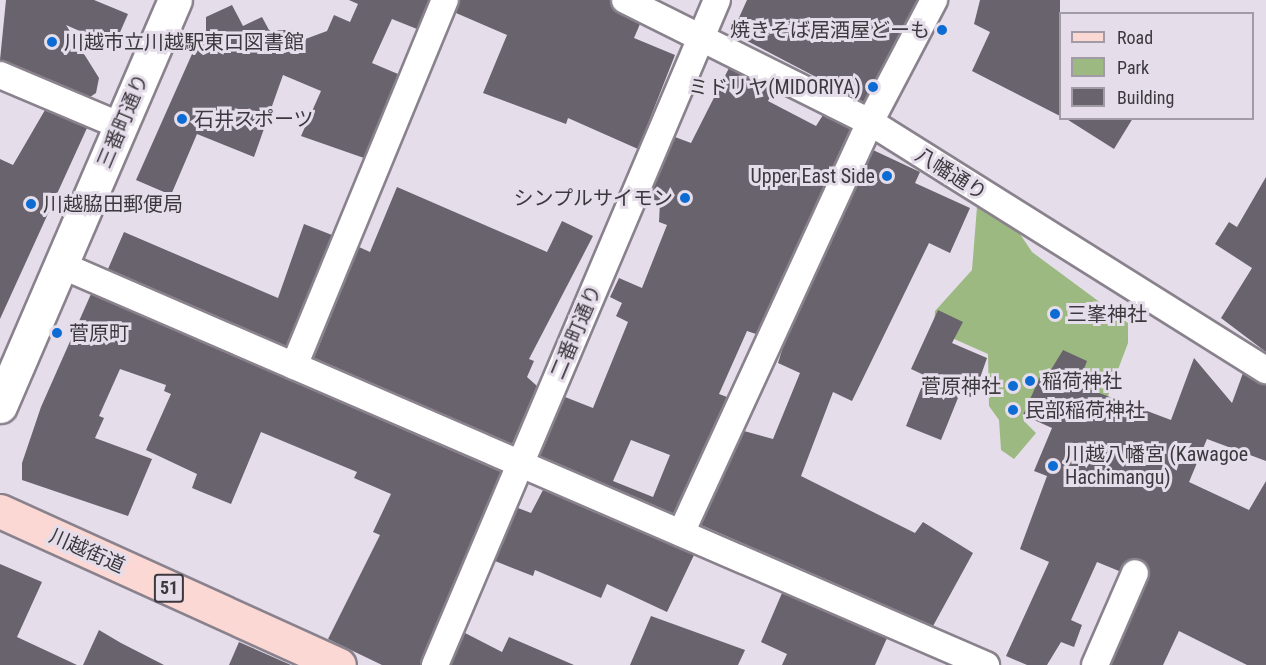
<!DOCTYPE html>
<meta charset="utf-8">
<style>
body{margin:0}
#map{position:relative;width:1266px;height:665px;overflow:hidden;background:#e5ddea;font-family:"Roboto Condensed","Noto Sans JP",sans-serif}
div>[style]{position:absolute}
.green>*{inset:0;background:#9db982}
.building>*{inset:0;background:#69636d}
.roads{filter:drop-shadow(2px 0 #89828d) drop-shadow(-2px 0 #89828d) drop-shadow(0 2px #89828d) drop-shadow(0 -2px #89828d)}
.street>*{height:26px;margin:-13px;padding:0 13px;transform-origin:13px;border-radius:13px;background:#fff}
.secondary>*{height:33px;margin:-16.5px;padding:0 16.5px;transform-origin:16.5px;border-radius:16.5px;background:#fff}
.primary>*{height:33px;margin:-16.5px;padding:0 16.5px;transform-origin:16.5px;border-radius:16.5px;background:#fbd8d3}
.dots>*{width:16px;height:16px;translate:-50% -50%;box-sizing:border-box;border:3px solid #e5ddea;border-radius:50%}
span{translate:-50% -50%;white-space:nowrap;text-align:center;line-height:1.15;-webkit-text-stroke:6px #e5ddea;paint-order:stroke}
.shield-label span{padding:2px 4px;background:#e5ddea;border:2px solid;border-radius:4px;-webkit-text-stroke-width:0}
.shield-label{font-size:18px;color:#3c393e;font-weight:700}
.poi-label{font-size:20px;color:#3c393e}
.right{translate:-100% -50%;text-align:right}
.left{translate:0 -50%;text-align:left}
.street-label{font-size:20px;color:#3c393e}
.legend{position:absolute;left:1059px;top:12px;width:195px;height:108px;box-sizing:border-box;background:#e5ddea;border:2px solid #a19ba5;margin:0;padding:8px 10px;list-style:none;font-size:18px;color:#3c393e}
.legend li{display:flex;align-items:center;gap:12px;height:30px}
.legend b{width:30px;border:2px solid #a19ba5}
</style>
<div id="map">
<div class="green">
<i style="clip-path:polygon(977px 207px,1016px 228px,1032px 252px,1128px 323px,1128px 343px,1108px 396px,1071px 403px,1033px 400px,1025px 422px,1036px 433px,1014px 459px,1001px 450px,999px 420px,989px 406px,988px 354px,934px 330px,935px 311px,972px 270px)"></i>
</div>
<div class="building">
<i style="clip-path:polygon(6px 0,94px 0,128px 14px,114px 46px,66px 25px,99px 78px,96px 93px,90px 97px,0 60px)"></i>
<i style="clip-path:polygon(349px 0,429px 0,417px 29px,392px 19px,372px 63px,398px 74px,364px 158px,301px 136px,321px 91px,283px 75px,254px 157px,197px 134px,171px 195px,136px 180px,200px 36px,206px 34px,206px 17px,232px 5px,243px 26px,262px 17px,269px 30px,292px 30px,300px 41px,327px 31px,334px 15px,350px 22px,358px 4px)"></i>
<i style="clip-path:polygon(460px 0,610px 0,618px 13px,640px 24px,634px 38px,675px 55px,638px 149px,568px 118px,566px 124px,483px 93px,507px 35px,456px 13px)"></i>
<i style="clip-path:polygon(747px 0,917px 0,864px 102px,732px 33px)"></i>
<i style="clip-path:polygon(980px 0,1060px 0,1060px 116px,972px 71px,990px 32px,974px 24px)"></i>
<i style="clip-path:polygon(evenodd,729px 68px,773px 91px,768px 101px,816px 126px,823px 115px,850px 129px,756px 334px,747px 331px,719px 394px,727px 397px,673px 514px,540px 456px,565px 397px,593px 408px,628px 322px,616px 316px,622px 303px,610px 297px,619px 278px,642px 288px,667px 225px,659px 222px,660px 202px,649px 198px,675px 137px,691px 143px,729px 68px,631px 440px,670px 455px,653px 497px,613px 481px,631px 440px)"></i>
<i style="clip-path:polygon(45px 110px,87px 128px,0 319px,0 159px,13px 165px)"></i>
<i style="clip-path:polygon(1065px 118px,1133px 118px,1114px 149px)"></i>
<i style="clip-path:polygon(873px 150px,920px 172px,915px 183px,970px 208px,950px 253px,929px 243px,852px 401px,833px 392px,801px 476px,915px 533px,923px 522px,973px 553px,933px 626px,701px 525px,744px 431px,773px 439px,800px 373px,778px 363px,783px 347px)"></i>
<i style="clip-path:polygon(1266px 177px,1266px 352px,1221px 318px,1252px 268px,1215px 244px,1229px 222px,1237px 227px)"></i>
<i style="clip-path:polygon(397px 187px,547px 252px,562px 221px,593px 236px,529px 359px,534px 361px,527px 377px,537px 386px,512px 444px,314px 358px,359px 247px,370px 252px)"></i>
<i style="clip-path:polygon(304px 224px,332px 235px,286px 346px,108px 269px,124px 232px,278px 298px)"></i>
<i style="clip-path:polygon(91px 294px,501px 472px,420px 665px,382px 665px,328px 639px,380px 535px,373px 532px,391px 494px,354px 478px,357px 472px,261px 432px,231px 504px,192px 488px,197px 474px,146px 450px,171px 394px,164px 391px,166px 385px,120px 369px,99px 416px,104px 418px,95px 438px,152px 459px,128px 516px,22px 480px,22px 463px,41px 407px)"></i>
<i style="clip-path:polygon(938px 310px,963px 322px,952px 343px,987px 358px,973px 398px,960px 393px,941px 440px,906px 426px,926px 376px,911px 369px)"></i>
<i style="clip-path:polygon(1063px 350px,1087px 361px,1078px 385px,1171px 420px,1194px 358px,1232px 403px,1243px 373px,1266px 385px,1266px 461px,1207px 439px,1189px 482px,1249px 510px,1266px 481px,1266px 665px,1247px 665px,1179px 631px,1163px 665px,1111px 665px,1149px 578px,1147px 565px,1134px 558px,1119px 571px,1097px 562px,1071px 620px,1082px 625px,1074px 647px,1061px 642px,1047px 665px,1027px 665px,1006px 656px,1049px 562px,1020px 549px,1047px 476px,1034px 471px,1052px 428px,1023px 415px,1043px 370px,1049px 373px)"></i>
<i style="clip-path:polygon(543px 490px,694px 555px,667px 612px,607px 584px,601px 598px,535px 570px,533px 576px,495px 561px,518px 508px,531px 513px)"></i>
<i style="clip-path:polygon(0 564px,42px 582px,17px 637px,77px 665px,0 665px)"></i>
<i style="clip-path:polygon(782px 593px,887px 638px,875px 665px,782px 665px,787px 654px,761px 642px)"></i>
<i style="clip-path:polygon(651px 616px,745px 650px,738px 665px,630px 665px)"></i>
<i style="clip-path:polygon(99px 630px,121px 643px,164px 665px,83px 665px)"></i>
<i style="clip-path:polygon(465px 633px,502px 652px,509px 637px,574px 665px,451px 665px)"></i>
<i style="clip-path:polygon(239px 642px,291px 665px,229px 665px)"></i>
</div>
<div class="roads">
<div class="street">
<i style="left:625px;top:0;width:274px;rotate:26.5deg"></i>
<i style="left:870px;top:122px;width:467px;rotate:32.1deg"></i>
<i style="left:0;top:75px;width:131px;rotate:22.9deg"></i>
<i style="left:61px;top:265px;width:1008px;rotate:23.39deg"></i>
<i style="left:294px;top:366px;width:396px;rotate:-67.6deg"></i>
<i style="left:681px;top:533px;width:452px;rotate:-65.3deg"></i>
<i style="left:870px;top:122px;width:138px;rotate:-62.3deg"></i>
<i style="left:435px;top:665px;width:722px;rotate:-67.02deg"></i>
<i style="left:1095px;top:665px;width:100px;rotate:-66.5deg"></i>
</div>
<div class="secondary">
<i style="left:0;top:406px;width:442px;rotate:-66.7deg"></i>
</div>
<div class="primary">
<i style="left:0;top:511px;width:372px;rotate:24.4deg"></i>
</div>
</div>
<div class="dots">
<i style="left:942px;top:30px;background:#0d6bd4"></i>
<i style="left:52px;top:42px;background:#0d6bd4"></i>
<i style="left:873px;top:87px;background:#0d6bd4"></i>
<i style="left:182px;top:119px;background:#0d6bd4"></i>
<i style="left:887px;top:176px;background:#0d6bd4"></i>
<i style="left:685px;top:198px;background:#0d6bd4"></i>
<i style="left:31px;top:204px;background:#0d6bd4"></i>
<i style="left:1055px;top:314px;background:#0d6bd4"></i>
<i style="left:57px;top:333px;background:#0d6bd4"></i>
<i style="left:1030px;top:381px;background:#0d6bd4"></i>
<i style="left:1013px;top:386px;background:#0d6bd4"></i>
<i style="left:1013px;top:410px;background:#0d6bd4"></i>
<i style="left:1053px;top:466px;background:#0d6bd4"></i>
</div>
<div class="shield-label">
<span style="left:169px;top:588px">51</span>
</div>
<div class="poi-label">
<span class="right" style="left:930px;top:30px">焼きそば居酒屋どーも</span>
<span class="left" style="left:64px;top:42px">川越市立川越駅東口図書館</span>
<span class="right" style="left:861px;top:87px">ミドリヤ(MIDORIYA)</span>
<span class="left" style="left:194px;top:119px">石井スポーツ</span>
<span class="right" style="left:875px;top:176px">Upper East Side</span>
<span class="right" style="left:673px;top:198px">シンプルサイモン</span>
<span class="left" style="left:43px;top:204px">川越脇田郵便局</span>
<span class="left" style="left:1067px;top:314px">三峯神社</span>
<span class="left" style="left:69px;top:333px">菅原町</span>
<span class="left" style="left:1042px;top:381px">稲荷神社</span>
<span class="right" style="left:1001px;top:386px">菅原神社</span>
<span class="left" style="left:1025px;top:410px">民部稲荷神社</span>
<span class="left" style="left:1065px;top:466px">川越八幡宮 (Kawagoe<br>Hachimangu)</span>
</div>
<div class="street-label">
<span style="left:123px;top:121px;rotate:-67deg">三番町通り</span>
<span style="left:951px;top:174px;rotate:32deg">八幡通り</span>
<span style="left:576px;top:332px;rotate:-67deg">二番町通り</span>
<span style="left:87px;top:551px;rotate:24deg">川越街道</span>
</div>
<ul class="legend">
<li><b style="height:8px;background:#fbd8d3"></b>Road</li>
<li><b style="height:16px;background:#9db982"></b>Park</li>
<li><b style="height:16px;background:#69636d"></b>Building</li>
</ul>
</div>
